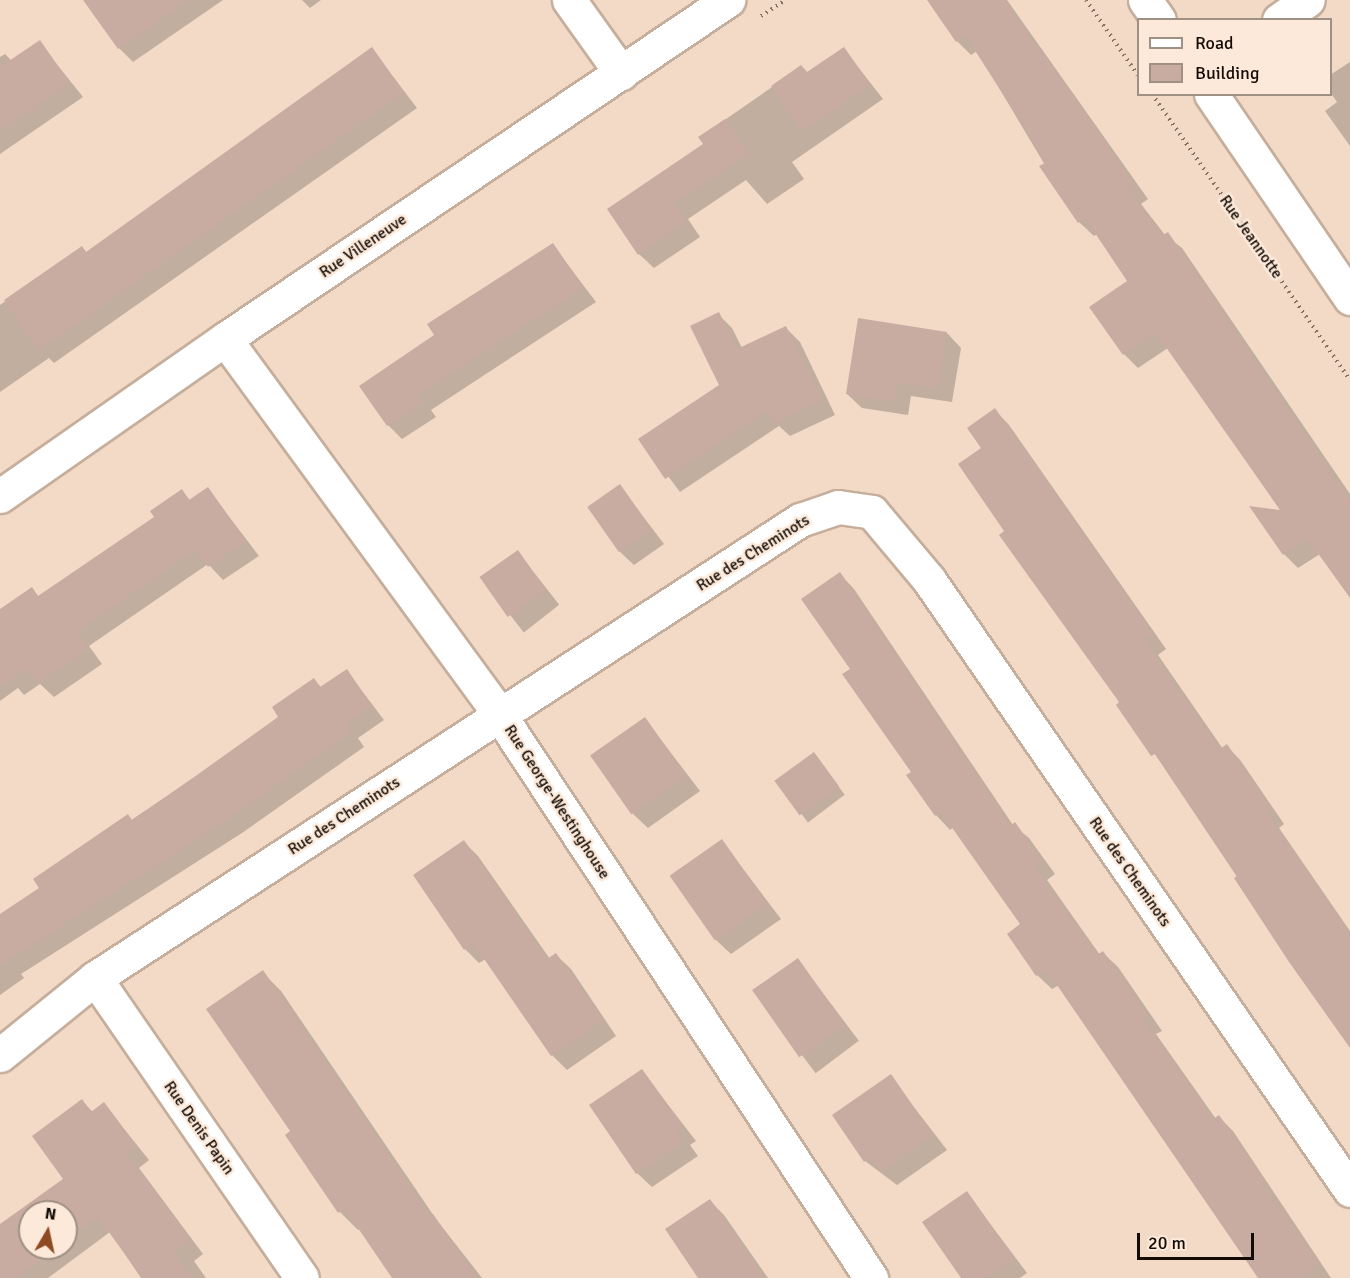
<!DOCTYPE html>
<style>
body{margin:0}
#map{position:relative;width:1350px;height:1278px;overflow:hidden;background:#f2dac7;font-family:Signika,sans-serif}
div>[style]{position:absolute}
.shadow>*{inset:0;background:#0003;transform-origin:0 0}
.building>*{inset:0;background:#c9aca1;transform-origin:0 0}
.path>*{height:4px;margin-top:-2px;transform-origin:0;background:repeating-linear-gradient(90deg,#817165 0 1.5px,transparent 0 6px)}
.roads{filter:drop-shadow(2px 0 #c5ae9b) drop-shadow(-2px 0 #c5ae9b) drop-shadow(0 2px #c5ae9b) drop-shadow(0 -2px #c5ae9b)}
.street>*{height:33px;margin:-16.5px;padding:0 16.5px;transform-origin:16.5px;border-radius:16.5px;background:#fff}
span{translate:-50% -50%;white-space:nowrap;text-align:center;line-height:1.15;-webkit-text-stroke:5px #fce9d9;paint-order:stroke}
.street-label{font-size:16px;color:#130b05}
.legend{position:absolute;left:1137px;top:18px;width:195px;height:78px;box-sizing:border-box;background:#fce9d9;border:2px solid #9f9084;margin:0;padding:8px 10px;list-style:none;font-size:18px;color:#130b05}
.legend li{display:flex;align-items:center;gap:12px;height:30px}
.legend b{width:30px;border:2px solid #9f9084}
.north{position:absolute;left:18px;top:1200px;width:60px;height:60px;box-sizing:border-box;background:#fce9d9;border:2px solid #9f9084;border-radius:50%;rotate:9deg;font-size:16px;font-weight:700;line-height:24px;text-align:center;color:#130b05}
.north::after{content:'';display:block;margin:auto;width:21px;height:27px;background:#8f4922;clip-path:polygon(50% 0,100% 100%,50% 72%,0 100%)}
.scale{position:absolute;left:1137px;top:1233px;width:117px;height:27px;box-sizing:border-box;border:3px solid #130b05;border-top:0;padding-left:8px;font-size:18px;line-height:21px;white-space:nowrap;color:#130b05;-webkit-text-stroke:4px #fce9d9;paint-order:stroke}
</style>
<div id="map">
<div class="shadow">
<i style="clip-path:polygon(99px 0,223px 0,133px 62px,119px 48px)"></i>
<i style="clip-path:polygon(302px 0,321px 0,310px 8px)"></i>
<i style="clip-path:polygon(929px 0,1007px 0,1148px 199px,1141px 204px,1165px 235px,1182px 248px,1350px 494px,1350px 597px,1320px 554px,1298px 568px,1284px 554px,1283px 512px,1168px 348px,1138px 368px,1124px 354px,1129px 282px,1097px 234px,1094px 236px,1079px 222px,977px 51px,971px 55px,957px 41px)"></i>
<i style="clip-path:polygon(39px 42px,83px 97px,0 154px,0 57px,5px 54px,12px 61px)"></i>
<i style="clip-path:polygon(372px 49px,417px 108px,54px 363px,49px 358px,0 392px,0 305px,82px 248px,87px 253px)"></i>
<i style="clip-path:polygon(844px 49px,883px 99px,792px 162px,804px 179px,767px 204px,746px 180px,688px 219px,700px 237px,654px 268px,639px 254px,705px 144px,700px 137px,801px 67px,808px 73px)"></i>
<i style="clip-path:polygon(1350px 62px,1350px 146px,1325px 111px,1337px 102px,1330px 92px,1330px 75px)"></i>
<i style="clip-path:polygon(553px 245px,596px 302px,431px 410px,436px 417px,402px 439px,388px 425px,436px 335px,429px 325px)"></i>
<i style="clip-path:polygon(718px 314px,732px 328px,742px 348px,786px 328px,800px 342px,835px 415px,790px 436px,779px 426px,680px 492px,640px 439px,721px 385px)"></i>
<i style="clip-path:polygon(947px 333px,961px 348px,952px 402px,911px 396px,908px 415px,862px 408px,847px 394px)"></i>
<i style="clip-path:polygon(995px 410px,1009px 425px,1166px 649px,1158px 655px,1223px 749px,1227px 746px,1241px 761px,1284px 824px,1279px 828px,1350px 931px,1350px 1046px,1006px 531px,983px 448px)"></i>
<i style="clip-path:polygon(620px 486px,664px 544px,634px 565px,619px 551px)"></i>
<i style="clip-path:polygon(208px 489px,259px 556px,223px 580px,208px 564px,89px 646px,102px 664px,54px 697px,40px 684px,24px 695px,18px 688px,0 701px,0 610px,31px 589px,39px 597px,156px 517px,181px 491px,191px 501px)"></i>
<i style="left:518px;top:552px;width:67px;height:45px;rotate:52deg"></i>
<i style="clip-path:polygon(840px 574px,854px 589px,1013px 825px,1029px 838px,1055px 874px,1047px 880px,1100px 955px,1103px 953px,1118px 967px,1162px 1031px,1156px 1034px,1216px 1119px,1219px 1117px,1233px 1131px,1331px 1278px,1259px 1278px,1059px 985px,1052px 989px,1037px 975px,1022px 925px,954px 827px,950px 830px,936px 815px,852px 669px)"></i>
<i style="clip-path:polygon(347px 671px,384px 720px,358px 738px,364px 747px,242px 833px,21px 974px,24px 978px,0 995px,0 916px,41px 889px,37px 882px,198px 776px,280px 717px,314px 680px,322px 688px)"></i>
<i style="clip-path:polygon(645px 719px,700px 791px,648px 828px,633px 814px)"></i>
<i style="left:814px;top:754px;width:51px;height:46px;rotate:53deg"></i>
<i style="clip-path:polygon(722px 841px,781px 919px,731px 954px,716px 940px)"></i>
<i style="clip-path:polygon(464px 842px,478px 856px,550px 959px,556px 955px,571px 969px,616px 1036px,567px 1070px,552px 1055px,486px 959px,479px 963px,465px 949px)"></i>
<i style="left:798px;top:960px;width:101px;height:54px;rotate:53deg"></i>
<i style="clip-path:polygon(262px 972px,281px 991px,436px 1219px,482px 1278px,394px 1278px,360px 1229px,358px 1230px,340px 1212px,287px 1136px,292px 1132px)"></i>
<i style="clip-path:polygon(642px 1071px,696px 1141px,690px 1145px,698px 1156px,652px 1187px,637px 1173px)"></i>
<i style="clip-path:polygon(890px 1076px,947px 1150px,897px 1185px,865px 1161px,834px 1115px)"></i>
<i style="clip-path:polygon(evenodd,82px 1101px,93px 1112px,104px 1104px,149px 1160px,139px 1168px,203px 1254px,194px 1261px,206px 1278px,141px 1278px,110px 1232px,48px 1278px,0 1278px,0 1226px,66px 1179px,82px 1101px,30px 1212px,66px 1212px,66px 1248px,30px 1248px,30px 1212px)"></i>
<i style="clip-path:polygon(967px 1193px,1027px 1273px,1020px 1278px,963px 1278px)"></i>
<i style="clip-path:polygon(710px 1201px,724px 1215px,768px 1278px,700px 1278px)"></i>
</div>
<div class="building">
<i style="clip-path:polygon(83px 0,188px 0,118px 49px)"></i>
<i style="clip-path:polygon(927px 0,1004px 0,1096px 128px,1134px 185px,1128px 189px,1163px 235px,1168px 232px,1350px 501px,1350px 598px,1307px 538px,1283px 555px,1249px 506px,1280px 510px,1156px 333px,1123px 355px,1089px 307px,1127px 281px,1085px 218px,1078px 223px,1039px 166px,1045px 163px,1035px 144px,965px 35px,956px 42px)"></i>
<i style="clip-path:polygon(40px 40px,69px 82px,0 131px,0 67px)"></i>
<i style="clip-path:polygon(372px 47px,404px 92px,39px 350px,4px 300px,82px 246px,86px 252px)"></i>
<i style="clip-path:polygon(844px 47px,870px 84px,802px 131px,771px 86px,801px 65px,807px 72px)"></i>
<i style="clip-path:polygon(725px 119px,750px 153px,674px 204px,686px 222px,638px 255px,607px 209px,703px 144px,698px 137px)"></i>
<i style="clip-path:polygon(553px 243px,583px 287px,418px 395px,422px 402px,387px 426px,359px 386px,434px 335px,427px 324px)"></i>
<i style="clip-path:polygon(719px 312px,737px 349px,786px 326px,822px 401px,775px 423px,768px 410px,665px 479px,638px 439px,719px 385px,690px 326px)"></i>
<i style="clip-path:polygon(858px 318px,947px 332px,938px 389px,897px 382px,894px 401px,846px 394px)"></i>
<i style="clip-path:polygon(995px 408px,1153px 634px,1144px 640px,1220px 749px,1227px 744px,1271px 809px,1266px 813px,1350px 932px,1350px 1048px,1289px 962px,1234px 878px,1237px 876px,1155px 754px,1151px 756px,1116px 705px,1119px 702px,999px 535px,1004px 531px,958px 464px,981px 448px,967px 428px)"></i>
<i style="left:620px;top:484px;width:55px;height:40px;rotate:55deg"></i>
<i style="clip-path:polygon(208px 487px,246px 541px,208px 567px,196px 549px,76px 632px,88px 649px,38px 683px,27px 668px,0 687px,0 609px,32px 587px,38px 596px,154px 517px,150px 511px,182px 489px,189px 500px)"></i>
<i style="left:518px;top:550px;width:49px;height:47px;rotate:55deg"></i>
<i style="clip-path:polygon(840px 572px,1010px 826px,1015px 822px,1041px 859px,1033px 865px,1097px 955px,1103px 951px,1148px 1016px,1143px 1019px,1213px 1119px,1219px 1115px,1265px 1180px,1262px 1182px,1318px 1264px,1297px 1278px,1258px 1278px,1046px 969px,1036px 976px,1007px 934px,1020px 924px,941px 812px,935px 816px,906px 775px,911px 772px,842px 674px,850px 669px,801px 599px)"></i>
<i style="clip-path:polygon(347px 669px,371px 705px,345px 723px,351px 731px,228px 819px,0 965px,0 914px,39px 888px,33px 879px,128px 814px,132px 820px,197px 775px,278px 717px,272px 707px,314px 678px,320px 687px)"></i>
<i style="left:645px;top:717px;width:72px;height:67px;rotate:55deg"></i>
<i style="left:814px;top:752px;width:43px;height:49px;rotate:54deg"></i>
<i style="left:722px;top:839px;width:79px;height:64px;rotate:55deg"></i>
<i style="clip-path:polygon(464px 840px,547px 959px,556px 953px,603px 1020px,551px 1056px,473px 943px,464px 950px,413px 875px)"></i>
<i style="left:798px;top:958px;width:82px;height:56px;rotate:55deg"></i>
<i style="clip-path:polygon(263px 970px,430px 1216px,433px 1214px,477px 1278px,392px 1278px,345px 1209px,338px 1213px,285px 1135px,290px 1131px,206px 1009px)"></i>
<i style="clip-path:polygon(642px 1069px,683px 1126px,676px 1130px,684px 1141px,636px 1174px,589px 1105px)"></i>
<i style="clip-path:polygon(891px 1074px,933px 1135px,881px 1171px,871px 1157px,864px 1162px,832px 1115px)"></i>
<i style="clip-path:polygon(82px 1099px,91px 1112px,104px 1102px,136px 1145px,126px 1153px,190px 1239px,173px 1252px,193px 1278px,142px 1278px,98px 1217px,66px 1240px,66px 1212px,30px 1212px,30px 1248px,56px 1248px,15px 1278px,0 1278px,0 1224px,63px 1179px,32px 1136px)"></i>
<i style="clip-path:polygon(967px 1191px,1014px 1258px,985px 1278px,961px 1278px,922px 1222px)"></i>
<i style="clip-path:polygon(710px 1199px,765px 1278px,698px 1278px,665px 1229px)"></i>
</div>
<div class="path">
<i style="left:1086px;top:0;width:91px;rotate:55.3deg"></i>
<i style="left:761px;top:16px;width:30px;rotate:-33deg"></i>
<i style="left:1152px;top:94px;width:348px;rotate:55.3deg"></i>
</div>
<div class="roads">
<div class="street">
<i style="left:569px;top:0;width:90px;rotate:54.5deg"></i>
<i style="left:1145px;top:0;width:24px;rotate:55deg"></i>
<i style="left:1279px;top:20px;width:35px;rotate:-35deg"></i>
<i style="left:1211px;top:94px;width:247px;rotate:55.7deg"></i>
<i style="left:225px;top:339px;width:464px;rotate:53.8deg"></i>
<i style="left:499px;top:714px;width:676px;rotate:56.59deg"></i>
<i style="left:0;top:496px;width:274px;rotate:-34.9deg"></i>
<i style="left:225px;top:339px;width:607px;rotate:-33.98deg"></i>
<i style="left:95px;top:978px;width:364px;rotate:55.4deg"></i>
<i style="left:0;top:1055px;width:122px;rotate:-39deg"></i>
<i style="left:95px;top:978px;width:841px;rotate:-33.01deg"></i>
<i style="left:800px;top:520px;width:40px;rotate:-18.9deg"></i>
<i style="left:838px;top:507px;width:34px;rotate:8deg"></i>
<i style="left:872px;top:512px;width:89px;rotate:50deg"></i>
<i style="left:929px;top:580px;width:741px;rotate:55.39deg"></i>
</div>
</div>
<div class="street-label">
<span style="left:1251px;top:237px;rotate:55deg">Rue Jeannotte</span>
<span style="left:363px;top:246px;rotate:-34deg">Rue Villeneuve</span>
<span style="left:753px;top:553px;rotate:-32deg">Rue des Cheminots</span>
<span style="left:557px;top:802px;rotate:57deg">Rue George-Westinghouse</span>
<span style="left:344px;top:816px;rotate:-33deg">Rue des Cheminots</span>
<span style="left:1130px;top:872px;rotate:55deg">Rue des Cheminots</span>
<span style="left:199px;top:1128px;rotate:55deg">Rue Denis Papin</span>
</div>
<ul class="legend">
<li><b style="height:8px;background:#fff"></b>Road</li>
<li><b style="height:16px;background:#c9aca1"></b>Building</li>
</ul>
<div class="north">N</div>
<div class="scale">20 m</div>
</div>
